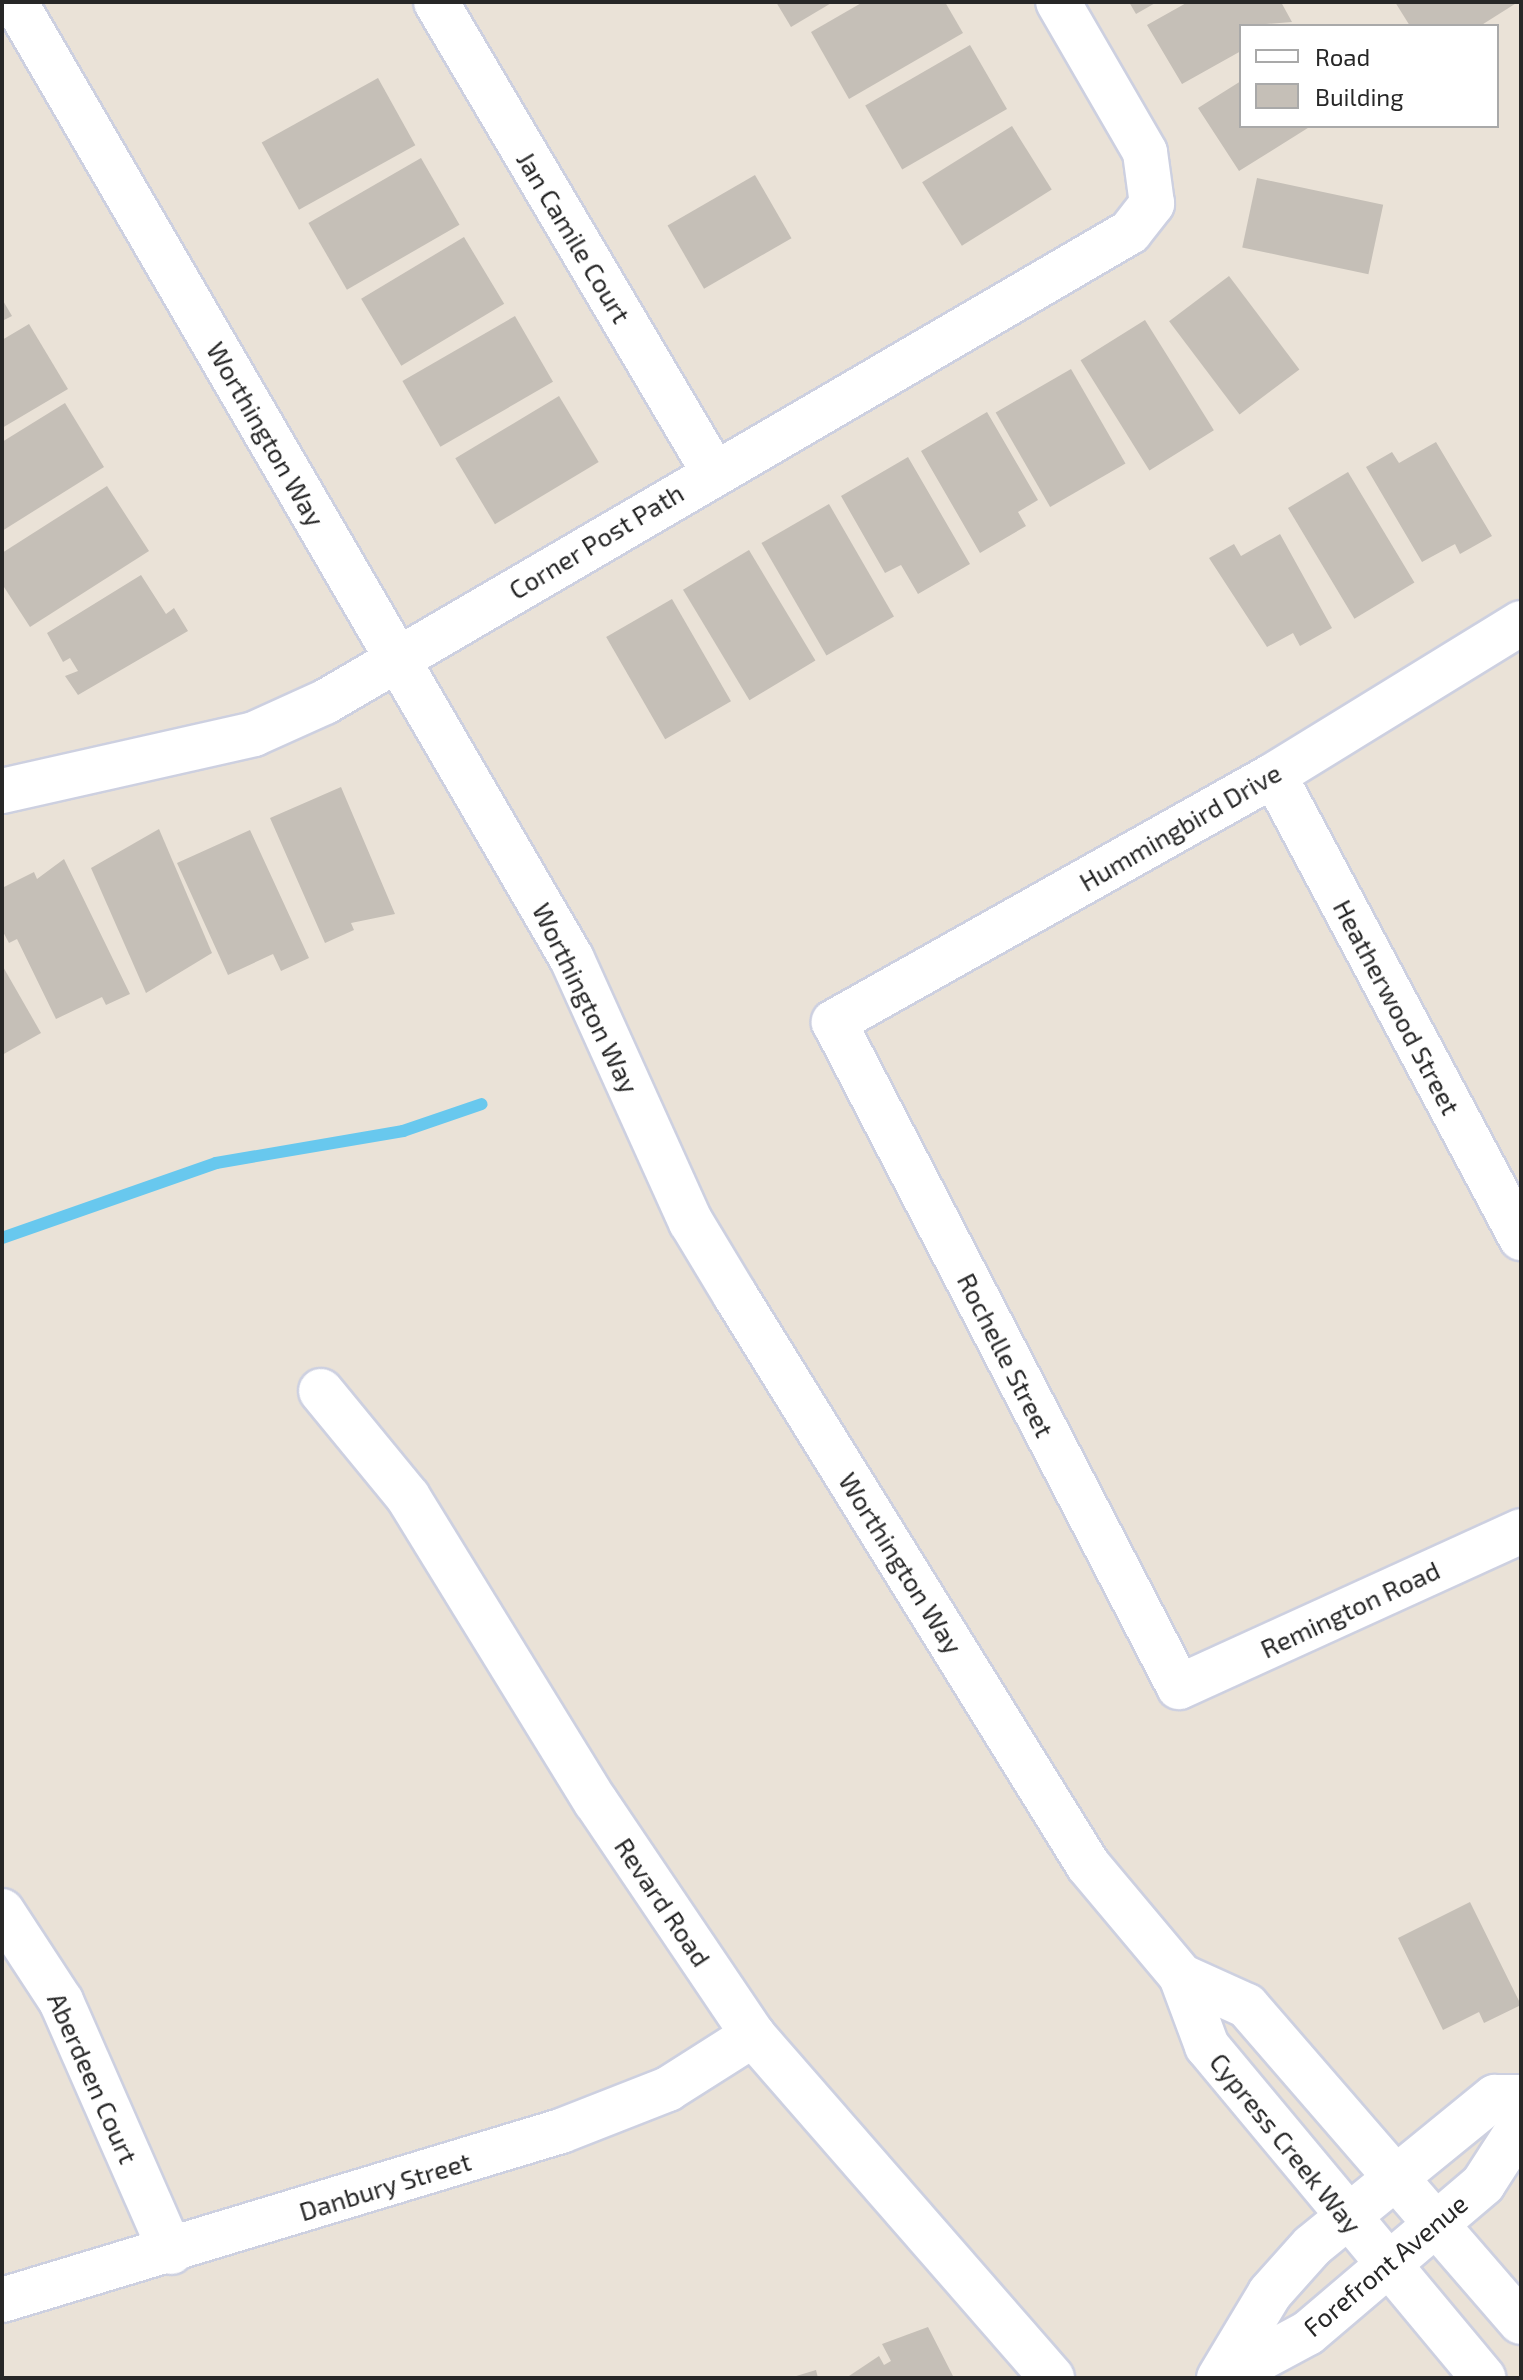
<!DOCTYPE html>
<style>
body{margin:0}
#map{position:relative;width:1523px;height:2380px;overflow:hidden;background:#eae2d7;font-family:"Exo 2",sans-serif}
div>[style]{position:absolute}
.stream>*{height:12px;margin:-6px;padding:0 6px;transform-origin:6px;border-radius:6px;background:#68c8ee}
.building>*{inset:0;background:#c5bfb7;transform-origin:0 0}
.roads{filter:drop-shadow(2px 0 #cdd0e0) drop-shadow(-2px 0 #cdd0e0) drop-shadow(0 2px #cdd0e0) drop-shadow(0 -2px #cdd0e0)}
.minor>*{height:44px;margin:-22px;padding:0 22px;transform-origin:22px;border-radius:22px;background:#fff}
.tertiary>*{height:44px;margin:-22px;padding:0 22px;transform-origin:22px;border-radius:22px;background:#fff}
span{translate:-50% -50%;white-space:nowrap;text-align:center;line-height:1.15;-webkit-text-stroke:6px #fff;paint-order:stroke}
.street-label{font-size:26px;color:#272727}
.frame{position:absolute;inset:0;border:4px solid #272727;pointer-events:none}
.legend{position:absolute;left:1239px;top:24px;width:260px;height:104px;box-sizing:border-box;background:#fff;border:2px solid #a9a9a9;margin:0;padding:10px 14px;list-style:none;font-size:24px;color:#272727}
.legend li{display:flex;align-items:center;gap:16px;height:40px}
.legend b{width:40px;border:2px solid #a9a9a9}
</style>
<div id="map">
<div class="stream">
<i style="left:2px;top:1238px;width:227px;rotate:-19.3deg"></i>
<i style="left:216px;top:1163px;width:190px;rotate:-9.7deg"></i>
<i style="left:403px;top:1131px;width:83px;rotate:-18.9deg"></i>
</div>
<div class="building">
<i style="clip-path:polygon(776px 2px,833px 2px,791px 27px)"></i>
<i style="clip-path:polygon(863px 2px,945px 2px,963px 33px,849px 99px,811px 32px)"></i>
<i style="clip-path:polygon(1129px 2px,1157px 2px,1136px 14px)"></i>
<i style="clip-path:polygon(1188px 2px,1281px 2px,1292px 22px,1241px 26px,1241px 51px,1182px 84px,1147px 25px)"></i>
<i style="clip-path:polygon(1395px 2px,1518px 2px,1480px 26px,1410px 26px)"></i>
<i style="left:970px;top:45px;width:74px;height:121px;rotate:60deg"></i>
<i style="left:378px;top:78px;width:77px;height:133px;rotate:61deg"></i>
<i style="clip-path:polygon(1241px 81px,1241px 126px,1311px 126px,1239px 171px,1198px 108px)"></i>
<i style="left:1012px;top:126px;width:75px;height:106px;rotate:58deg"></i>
<i style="left:421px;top:158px;width:77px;height:130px;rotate:60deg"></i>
<i style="left:755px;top:175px;width:73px;height:101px;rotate:60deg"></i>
<i style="left:1257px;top:178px;width:129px;height:71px;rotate:12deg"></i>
<i style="left:464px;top:237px;width:78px;height:120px;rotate:59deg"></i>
<i style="left:1229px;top:276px;width:117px;height:75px;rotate:53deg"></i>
<i style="clip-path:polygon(2px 299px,12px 316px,2px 321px)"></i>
<i style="left:515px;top:316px;width:76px;height:130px;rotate:60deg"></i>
<i style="left:1145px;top:320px;width:130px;height:76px;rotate:58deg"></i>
<i style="clip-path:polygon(29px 324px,68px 389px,2px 428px,2px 340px)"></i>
<i style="left:1071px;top:369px;width:109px;height:87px;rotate:60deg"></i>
<i style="left:559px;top:396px;width:77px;height:121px;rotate:59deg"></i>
<i style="clip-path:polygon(65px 403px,104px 467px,2px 531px,2px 442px)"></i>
<i style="clip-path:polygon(987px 412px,1038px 500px,1018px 512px,1026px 526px,980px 553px,921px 451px)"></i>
<i style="clip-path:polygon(1436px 442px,1492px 536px,1460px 554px,1455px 544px,1422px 562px,1366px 467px,1392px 452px,1399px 463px)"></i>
<i style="clip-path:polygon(908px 457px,970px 564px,918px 594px,901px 565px,885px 573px,841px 496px)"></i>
<i style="left:1348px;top:472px;width:129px;height:70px;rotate:59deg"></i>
<i style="clip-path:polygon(107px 486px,149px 551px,30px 627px,2px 584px,2px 553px)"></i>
<i style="left:829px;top:504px;width:130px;height:78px;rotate:60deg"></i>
<i style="clip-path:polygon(1280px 534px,1332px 628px,1300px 646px,1293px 633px,1267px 647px,1209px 558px,1234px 544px,1241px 556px)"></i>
<i style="left:749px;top:550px;width:129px;height:77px;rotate:59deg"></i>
<i style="clip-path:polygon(141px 575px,166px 614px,174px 608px,188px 631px,78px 695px,65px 676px,78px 671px,70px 658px,63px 662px,47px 633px)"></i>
<i style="left:672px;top:599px;width:118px;height:76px;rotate:60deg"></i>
<i style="clip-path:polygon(341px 787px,395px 914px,351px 923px,354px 930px,325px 943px,270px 818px)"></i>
<i style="clip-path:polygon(159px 829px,212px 953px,146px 993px,91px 868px)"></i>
<i style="clip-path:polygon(250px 830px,309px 958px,281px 971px,273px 954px,228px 975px,177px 863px)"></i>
<i style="clip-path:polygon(64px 859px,130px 994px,106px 1005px,102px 997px,56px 1019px,17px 939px,9px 943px,2px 930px,2px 888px,34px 872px,37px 879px)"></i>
<i style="clip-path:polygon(2px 965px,41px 1033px,2px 1055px)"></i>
<i style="clip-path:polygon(1470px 1902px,1521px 2005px,1484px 2023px,1479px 2012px,1443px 2030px,1398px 1938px)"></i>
<i style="clip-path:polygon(928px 2327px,954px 2378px,846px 2378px,879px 2356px,884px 2365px,891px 2361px,882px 2344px)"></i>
<i style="clip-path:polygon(816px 2370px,818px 2378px,793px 2378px,793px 2377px)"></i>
</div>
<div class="roads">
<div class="minor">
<i style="left:436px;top:2px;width:545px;rotate:59.43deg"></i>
<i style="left:1521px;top:623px;width:290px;rotate:148.4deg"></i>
<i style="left:1274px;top:775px;width:505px;rotate:150.69deg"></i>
<i style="left:834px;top:1022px;width:749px;rotate:62.58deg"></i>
<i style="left:1179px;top:1687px;width:376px;rotate:-24.5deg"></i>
<i style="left:1274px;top:775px;width:525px;rotate:61.92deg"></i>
<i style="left:2px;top:791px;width:258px;rotate:-12.7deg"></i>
<i style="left:254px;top:734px;width:78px;rotate:-24.3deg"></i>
<i style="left:325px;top:702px;width:932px;rotate:-30.28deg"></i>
<i style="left:1130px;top:232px;width:36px;rotate:-52deg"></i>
<i style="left:1152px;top:204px;width:52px;rotate:-97.7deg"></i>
<i style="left:1145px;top:152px;width:173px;rotate:-120.1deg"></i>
<i style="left:321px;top:1391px;width:137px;rotate:50.6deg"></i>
<i style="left:408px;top:1497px;width:358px;rotate:58.4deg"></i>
<i style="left:596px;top:1802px;width:281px;rotate:56deg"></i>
<i style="left:753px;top:2035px;width:455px;rotate:48.9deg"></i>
<i style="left:2px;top:1911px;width:108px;rotate:56.8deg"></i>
<i style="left:61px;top:2001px;width:274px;rotate:66.3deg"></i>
<i style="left:2px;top:2300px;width:584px;rotate:-16.82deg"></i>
<i style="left:561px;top:2131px;width:115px;rotate:-21.4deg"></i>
<i style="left:668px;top:2089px;width:101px;rotate:-32.4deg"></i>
<i style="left:1219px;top:2378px;width:99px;rotate:-59deg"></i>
<i style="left:1270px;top:2293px;width:63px;rotate:-48.2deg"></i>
<i style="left:1312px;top:2246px;width:236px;rotate:-39.2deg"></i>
<i style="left:1495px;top:2097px;width:26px"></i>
<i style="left:1224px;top:2378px;width:95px;rotate:-28.2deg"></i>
<i style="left:1308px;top:2333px;width:230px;rotate:-40.4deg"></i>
<i style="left:1483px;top:2184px;width:70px;rotate:-57.2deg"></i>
</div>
<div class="tertiary">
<i style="left:15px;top:2px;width:1107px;rotate:59.8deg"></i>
<i style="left:572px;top:959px;width:289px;rotate:65.7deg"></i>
<i style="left:691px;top:1222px;width:85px;rotate:58.9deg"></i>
<i style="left:735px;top:1295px;width:670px;rotate:58.23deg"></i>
<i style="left:1088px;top:1865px;width:145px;rotate:50deg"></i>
<i style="left:1181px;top:1976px;width:75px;rotate:69.6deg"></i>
<i style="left:1207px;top:2046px;width:432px;rotate:50.2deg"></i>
<i style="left:1181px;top:1976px;width:72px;rotate:24.4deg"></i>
<i style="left:1247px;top:2006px;width:418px;rotate:49.1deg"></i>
</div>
</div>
<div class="street-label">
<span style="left:574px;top:237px;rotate:59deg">Jan Camile Court</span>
<span style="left:266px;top:434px;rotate:60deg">Worthington Way</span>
<span style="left:596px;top:541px;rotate:-31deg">Corner Post Path</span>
<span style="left:1180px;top:827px;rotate:-30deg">Hummingbird Drive</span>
<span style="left:586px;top:998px;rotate:64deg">Worthington Way</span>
<span style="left:1397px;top:1007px;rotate:62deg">Heatherwood Street</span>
<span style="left:1006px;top:1355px;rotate:63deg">Rochelle Street</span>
<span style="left:901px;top:1563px;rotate:58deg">Worthington Way</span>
<span style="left:1350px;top:1609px;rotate:-25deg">Remington Road</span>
<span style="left:663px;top:1902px;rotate:56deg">Revard Road</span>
<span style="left:93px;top:2078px;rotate:66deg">Aberdeen Court</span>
<span style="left:1286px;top:2143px;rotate:51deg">Cypress Creek Way</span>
<span style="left:385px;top:2186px;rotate:-17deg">Danbury Street</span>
<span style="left:1385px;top:2265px;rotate:-40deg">Forefront Avenue</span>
</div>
<div class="frame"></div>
<ul class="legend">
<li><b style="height:10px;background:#fff"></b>Road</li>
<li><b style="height:22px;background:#c5bfb7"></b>Building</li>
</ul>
</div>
